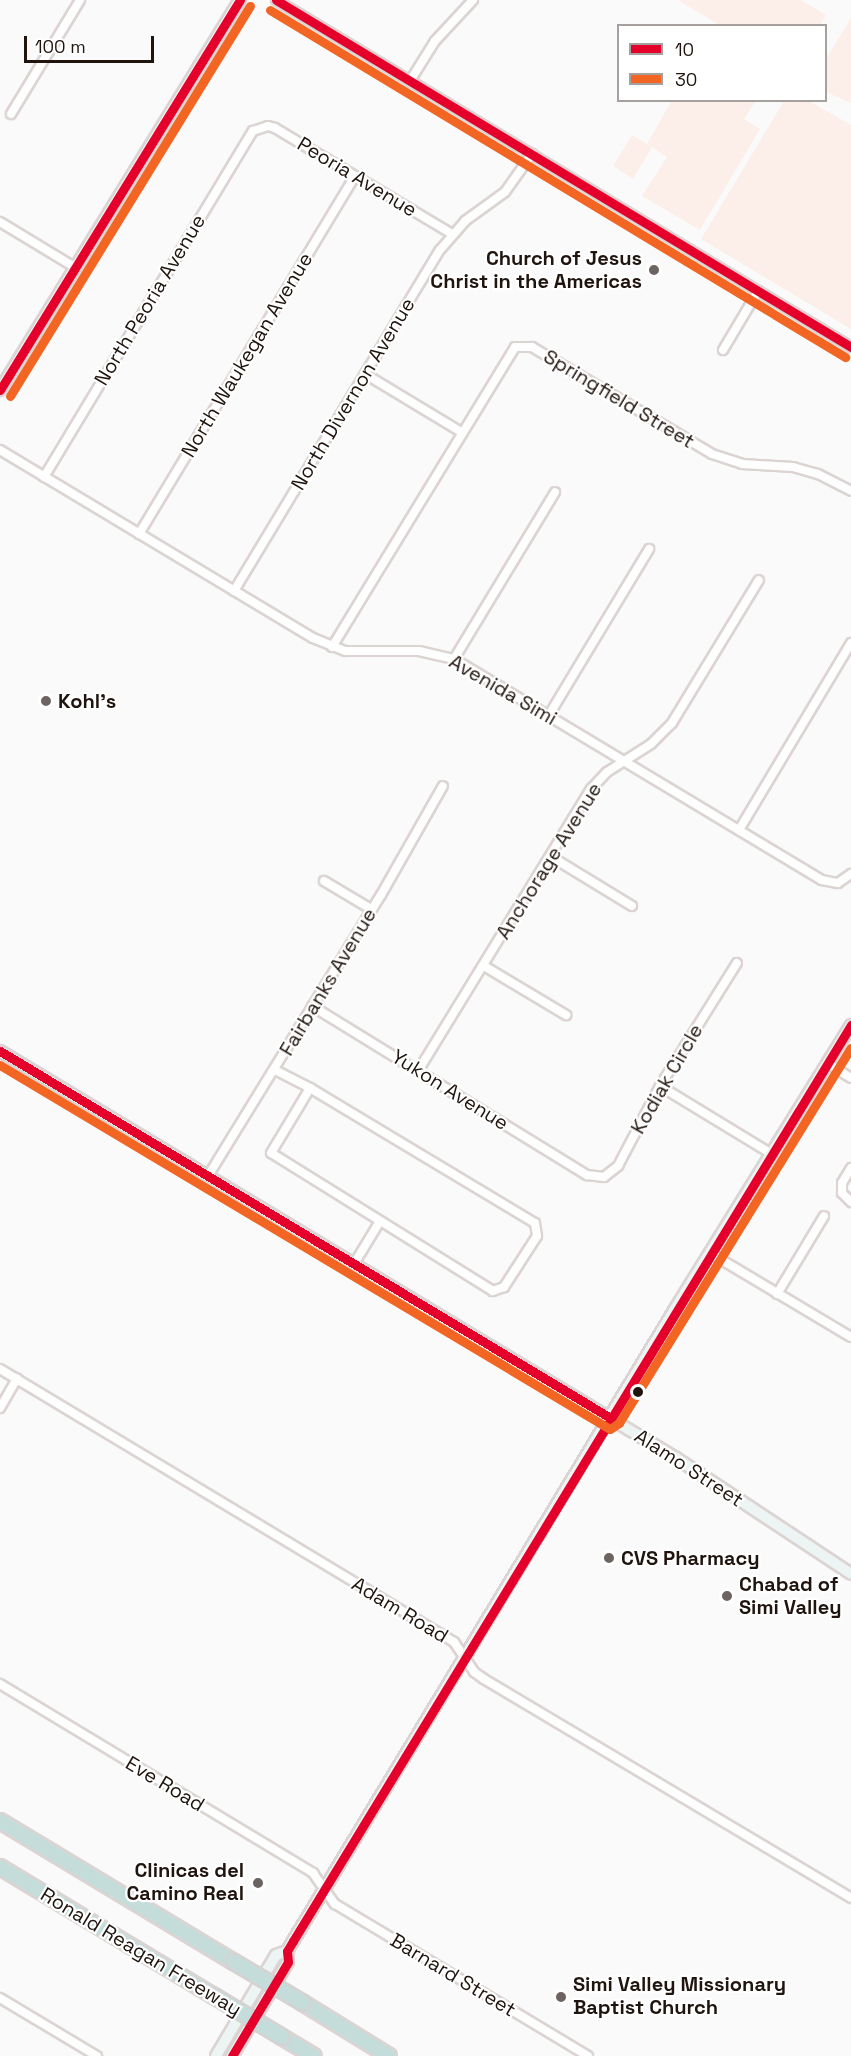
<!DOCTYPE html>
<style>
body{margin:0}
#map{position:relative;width:851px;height:2056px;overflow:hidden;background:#fafafa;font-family:"Space Grotesk",sans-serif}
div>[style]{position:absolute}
.green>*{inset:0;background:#fcefe9}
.roads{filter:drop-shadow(2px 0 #dbd4d2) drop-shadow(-2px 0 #dbd4d2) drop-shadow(0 2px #dbd4d2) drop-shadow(0 -2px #dbd4d2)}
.street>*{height:8px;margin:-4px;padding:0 4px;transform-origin:4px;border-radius:4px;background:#fefefe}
.secondary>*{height:10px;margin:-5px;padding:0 5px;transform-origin:5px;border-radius:5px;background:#ecf5f4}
.highway>*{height:14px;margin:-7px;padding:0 7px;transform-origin:7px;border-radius:7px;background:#c4dddb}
.bridges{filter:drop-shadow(2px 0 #d5d3d2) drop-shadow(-2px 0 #d5d3d2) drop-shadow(0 2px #d5d3d2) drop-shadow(0 -2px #d5d3d2)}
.highway-bridge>*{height:14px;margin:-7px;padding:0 7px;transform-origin:7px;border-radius:7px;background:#c4dddb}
.bus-1>*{height:9px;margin:-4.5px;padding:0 4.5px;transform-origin:4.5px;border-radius:4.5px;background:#e4002b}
.bus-2>*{height:9px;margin:-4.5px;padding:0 4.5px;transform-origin:4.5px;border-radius:4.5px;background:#f26522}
.dots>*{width:16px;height:16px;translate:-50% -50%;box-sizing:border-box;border:3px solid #fff;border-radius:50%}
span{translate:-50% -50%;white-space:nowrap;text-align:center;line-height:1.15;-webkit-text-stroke:4.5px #fff;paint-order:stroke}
.street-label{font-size:20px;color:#20140e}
.poi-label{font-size:20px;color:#20140e;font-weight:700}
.right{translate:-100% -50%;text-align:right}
.left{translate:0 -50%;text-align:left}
.legend{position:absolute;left:617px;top:24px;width:210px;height:78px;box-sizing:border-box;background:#fff;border:2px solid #a6a19f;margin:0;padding:8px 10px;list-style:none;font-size:18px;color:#20140e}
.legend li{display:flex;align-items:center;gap:12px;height:30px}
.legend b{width:30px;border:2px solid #a6a19f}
.scale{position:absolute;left:24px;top:36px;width:130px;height:27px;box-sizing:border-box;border:3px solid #20140e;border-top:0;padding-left:8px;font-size:18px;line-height:21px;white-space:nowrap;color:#20140e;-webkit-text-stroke:4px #fff;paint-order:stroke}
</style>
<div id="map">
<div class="green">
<i style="clip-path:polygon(678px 0,801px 0,826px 15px,820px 25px,719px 25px)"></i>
<i style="clip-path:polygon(851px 18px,851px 103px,826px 92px,826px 59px)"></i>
<i style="clip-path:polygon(672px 100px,756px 101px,744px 119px,760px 129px,700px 230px,642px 196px,667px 157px,652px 147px,633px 179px,613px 166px,632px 135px,647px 144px)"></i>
<i style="clip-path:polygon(784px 101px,809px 101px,851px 125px,851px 329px,701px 239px)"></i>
</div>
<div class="roads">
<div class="street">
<i style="left:276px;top:0;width:672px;rotate:31.11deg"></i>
<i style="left:410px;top:81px;width:47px;rotate:-58deg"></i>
<i style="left:435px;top:41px;width:56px;rotate:-47.2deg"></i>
<i style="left:11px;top:114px;width:133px;rotate:-58.8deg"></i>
<i style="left:0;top:222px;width:89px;rotate:31.2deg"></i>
<i style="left:723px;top:350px;width:69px;rotate:-59.3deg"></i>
<i style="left:365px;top:374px;width:112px;rotate:31.1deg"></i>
<i style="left:0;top:450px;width:365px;rotate:31deg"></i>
<i style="left:313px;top:638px;width:35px;rotate:22deg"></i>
<i style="left:346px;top:651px;width:73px"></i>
<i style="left:419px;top:651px;width:36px;rotate:13deg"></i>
<i style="left:454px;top:659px;width:429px;rotate:31deg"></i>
<i style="left:822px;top:880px;width:16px;rotate:11deg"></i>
<i style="left:838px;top:883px;width:16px;rotate:-35deg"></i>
<i style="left:44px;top:477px;width:404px;rotate:-58.9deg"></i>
<i style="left:253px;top:131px;width:16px;rotate:-18deg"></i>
<i style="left:268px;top:126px;width:7px;rotate:16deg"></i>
<i style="left:275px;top:128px;width:206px;rotate:30.9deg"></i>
<i style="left:139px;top:534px;width:418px;rotate:-58.9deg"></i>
<i style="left:234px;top:591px;width:398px;rotate:-58.9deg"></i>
<i style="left:440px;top:250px;width:38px;rotate:-49deg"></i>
<i style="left:465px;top:221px;width:49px;rotate:-35.9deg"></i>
<i style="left:505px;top:192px;width:47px;rotate:-54.6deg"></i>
<i style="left:332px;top:647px;width:351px;rotate:-58.6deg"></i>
<i style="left:515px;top:347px;width:17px"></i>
<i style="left:532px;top:347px;width:209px;rotate:30.7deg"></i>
<i style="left:712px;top:454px;width:32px;rotate:18deg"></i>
<i style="left:742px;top:464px;width:51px;rotate:3.4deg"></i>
<i style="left:793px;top:467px;width:26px;rotate:16deg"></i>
<i style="left:818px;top:474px;width:37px;rotate:27deg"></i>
<i style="left:454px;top:659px;width:195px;rotate:-58.8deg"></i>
<i style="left:549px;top:715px;width:194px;rotate:-58.9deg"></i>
<i style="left:739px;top:830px;width:218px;rotate:-59.1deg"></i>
<i style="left:550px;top:856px;width:96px;rotate:31.4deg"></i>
<i style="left:324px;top:881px;width:55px;rotate:30.8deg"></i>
<i style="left:484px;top:966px;width:96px;rotate:30.9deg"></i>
<i style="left:312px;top:1006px;width:323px;rotate:31.6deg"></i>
<i style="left:587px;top:1175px;width:17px;rotate:7deg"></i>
<i style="left:604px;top:1177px;width:18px;rotate:-38deg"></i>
<i style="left:618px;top:1166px;width:90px;rotate:-62.3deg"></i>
<i style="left:660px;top:1086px;width:145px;rotate:-58deg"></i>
<i style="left:827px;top:1063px;width:28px;rotate:32deg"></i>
<i style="left:275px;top:1070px;width:39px;rotate:27deg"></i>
<i style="left:310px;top:1088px;width:262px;rotate:31deg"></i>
<i style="left:535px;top:1223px;width:13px;rotate:81deg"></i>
<i style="left:537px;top:1236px;width:61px;rotate:122.9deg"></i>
<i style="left:504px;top:1287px;width:12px;rotate:160deg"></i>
<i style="left:493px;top:1291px;width:261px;rotate:-148.1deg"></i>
<i style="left:271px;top:1153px;width:76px;rotate:-59deg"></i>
<i style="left:418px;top:1071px;width:331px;rotate:-58.5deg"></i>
<i style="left:591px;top:789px;width:23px;rotate:-47deg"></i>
<i style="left:607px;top:772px;width:52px;rotate:-32.5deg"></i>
<i style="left:651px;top:744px;width:30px;rotate:-45deg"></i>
<i style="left:672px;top:723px;width:167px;rotate:-58.7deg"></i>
<i style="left:660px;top:1086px;width:131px;rotate:31.3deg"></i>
<i style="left:851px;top:1168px;width:17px;rotate:121deg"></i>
<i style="left:842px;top:1183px;width:10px;rotate:90deg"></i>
<i style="left:842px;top:1193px;width:13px;rotate:45deg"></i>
<i style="left:208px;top:1176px;width:330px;rotate:-58.4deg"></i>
<i style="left:381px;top:895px;width:125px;rotate:-60.4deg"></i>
<i style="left:710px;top:1253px;width:164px;rotate:30.8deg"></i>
<i style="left:354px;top:1264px;width:50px;rotate:-58.8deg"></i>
<i style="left:777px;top:1294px;width:91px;rotate:-58.9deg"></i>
<i style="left:0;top:1369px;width:530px;rotate:31.02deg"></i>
<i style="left:454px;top:1642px;width:36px;rotate:56deg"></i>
<i style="left:474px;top:1672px;width:12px;rotate:35deg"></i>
<i style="left:484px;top:1679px;width:427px;rotate:30.8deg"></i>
<i style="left:0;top:1408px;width:34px;rotate:-60deg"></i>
<i style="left:0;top:1684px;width:366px;rotate:31.1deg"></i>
<i style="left:313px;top:1873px;width:38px;rotate:55deg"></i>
<i style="left:335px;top:1904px;width:295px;rotate:31deg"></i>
<i style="left:0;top:1998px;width:113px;rotate:30.9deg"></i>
</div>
<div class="secondary">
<i style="left:0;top:390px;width:458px;rotate:-58.4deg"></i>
<i style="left:0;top:1051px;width:789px;rotate:31.05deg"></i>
<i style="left:676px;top:1458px;width:210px;rotate:33.5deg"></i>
<i style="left:216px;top:2056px;width:117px;rotate:-59.3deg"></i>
<i style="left:276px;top:1955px;width:12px;rotate:-20deg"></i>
<i style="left:232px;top:2056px;width:109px;rotate:-59.2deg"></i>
<i style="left:288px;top:1962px;width:11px;rotate:-95deg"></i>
<i style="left:287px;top:1951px;width:12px;rotate:-59deg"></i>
<i style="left:293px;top:1941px;width:738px;rotate:-58.85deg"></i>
<i style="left:675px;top:1309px;width:334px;rotate:-58.2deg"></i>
</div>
<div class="highway">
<i style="left:0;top:1821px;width:273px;rotate:31.1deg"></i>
<i style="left:0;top:1867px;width:250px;rotate:31.1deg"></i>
<i style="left:303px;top:2003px;width:101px;rotate:31.6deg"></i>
<i style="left:282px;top:2037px;width:37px;rotate:31deg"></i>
</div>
</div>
<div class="bridges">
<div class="highway-bridge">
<i style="left:234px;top:1962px;width:80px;rotate:30.7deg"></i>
<i style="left:214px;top:1996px;width:79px;rotate:31.1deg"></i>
</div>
</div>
<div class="bus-1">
<i style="left:276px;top:0;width:672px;rotate:31.11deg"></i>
<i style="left:0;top:390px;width:458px;rotate:-58.4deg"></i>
<i style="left:0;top:1051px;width:711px;rotate:31.01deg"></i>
<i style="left:232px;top:2056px;width:109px;rotate:-59.2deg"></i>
<i style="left:288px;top:1962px;width:11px;rotate:-95deg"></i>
<i style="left:287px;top:1951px;width:12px;rotate:-59deg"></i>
<i style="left:293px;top:1941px;width:1073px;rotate:-58.65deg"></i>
</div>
<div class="bus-2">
<i style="left:270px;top:10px;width:672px;rotate:31.11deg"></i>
<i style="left:10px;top:396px;width:458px;rotate:-58.4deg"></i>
<i style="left:0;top:1065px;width:710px;rotate:30.83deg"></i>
<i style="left:610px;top:1429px;width:11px;rotate:-34deg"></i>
<i style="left:619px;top:1423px;width:441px;rotate:-58.3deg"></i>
</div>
<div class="dots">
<i style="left:654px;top:270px;background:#6c6461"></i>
<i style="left:46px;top:701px;background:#6c6461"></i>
<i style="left:638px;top:1392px;background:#20140e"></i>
<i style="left:609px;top:1558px;background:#6c6461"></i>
<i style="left:727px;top:1596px;background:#6c6461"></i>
<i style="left:258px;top:1883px;background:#6c6461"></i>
<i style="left:561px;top:1997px;background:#6c6461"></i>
</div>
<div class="street-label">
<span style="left:357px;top:177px;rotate:31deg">Peoria Avenue</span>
<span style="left:150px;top:300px;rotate:-59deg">North Peoria Avenue</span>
<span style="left:247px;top:355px;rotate:-59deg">North Waukegan Avenue</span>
<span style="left:353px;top:394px;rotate:-59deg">North Divernon Avenue</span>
<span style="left:619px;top:399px;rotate:31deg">Springfield Street</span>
<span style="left:503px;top:690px;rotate:30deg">Avenida Simi</span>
<span style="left:549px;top:861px;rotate:-58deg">Anchorage Avenue</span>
<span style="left:328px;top:982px;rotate:-59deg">Fairbanks Avenue</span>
<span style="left:667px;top:1079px;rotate:-60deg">Kodiak Circle</span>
<span style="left:450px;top:1090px;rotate:32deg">Yukon Avenue</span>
<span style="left:689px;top:1468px;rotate:33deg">Alamo Street</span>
<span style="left:400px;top:1610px;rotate:31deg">Adam Road</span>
<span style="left:165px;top:1784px;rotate:31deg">Eve Road</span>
<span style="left:141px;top:1952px;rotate:31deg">Ronald Reagan Freeway</span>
<span style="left:453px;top:1975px;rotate:31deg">Barnard Street</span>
</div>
<div class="poi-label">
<span class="right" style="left:642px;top:270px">Church of Jesus<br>Christ in the Americas</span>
<span class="left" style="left:58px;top:701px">Kohl's</span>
<span class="left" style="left:621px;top:1558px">CVS Pharmacy</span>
<span class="left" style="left:739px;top:1596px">Chabad of<br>Simi Valley</span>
<span class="right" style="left:244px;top:1882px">Clinicas del<br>Camino Real</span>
<span class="left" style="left:573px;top:1996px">Simi Valley Missionary<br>Baptist Church</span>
</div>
<ul class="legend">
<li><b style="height:8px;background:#e4002b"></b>10</li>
<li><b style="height:8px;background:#f26522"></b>30</li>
</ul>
<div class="scale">100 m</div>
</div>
